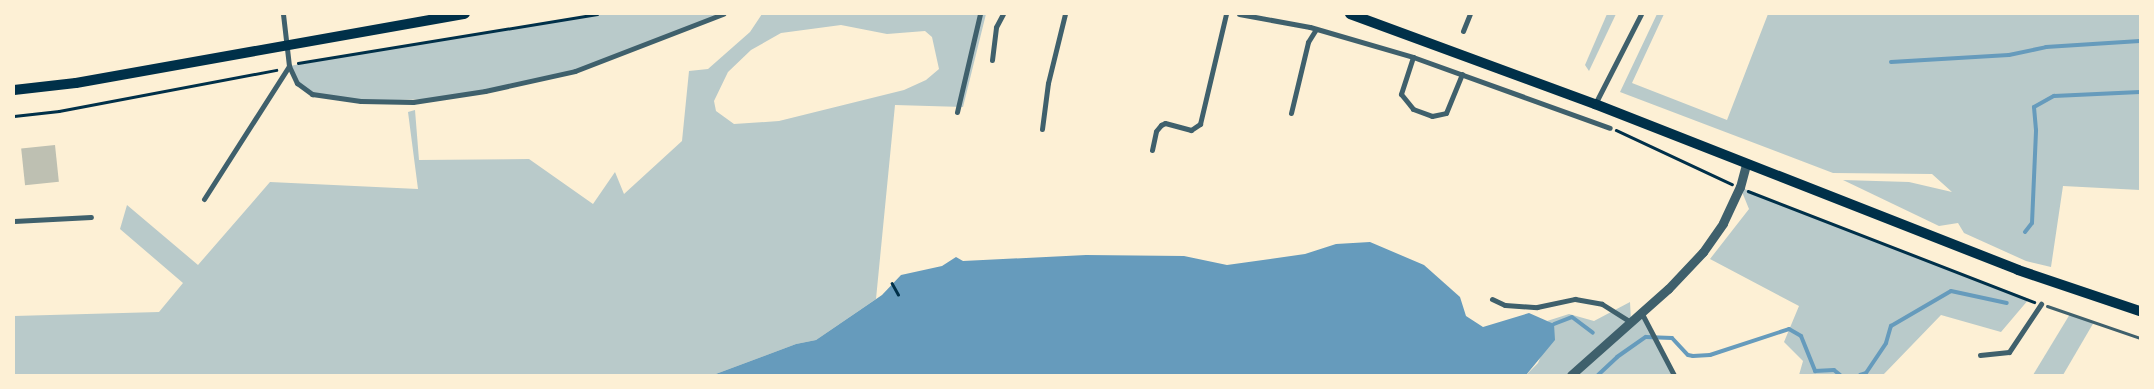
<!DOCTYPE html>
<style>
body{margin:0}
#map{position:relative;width:2154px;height:389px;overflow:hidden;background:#fdf0d5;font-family:"Varela Round",sans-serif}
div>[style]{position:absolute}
.green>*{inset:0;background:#b9caca}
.water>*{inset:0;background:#669bbc}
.stream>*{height:4px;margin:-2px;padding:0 2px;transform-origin:2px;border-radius:2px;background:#669bbc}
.building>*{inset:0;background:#bec0b2;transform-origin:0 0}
.path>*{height:2.5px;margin:-1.25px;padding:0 1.25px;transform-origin:1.25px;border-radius:1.25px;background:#003049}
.service>*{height:3px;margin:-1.5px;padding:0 1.5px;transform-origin:1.5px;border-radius:1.5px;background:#3f606c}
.minor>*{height:5px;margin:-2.5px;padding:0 2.5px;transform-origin:2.5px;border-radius:2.5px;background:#3f606c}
.tertiary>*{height:9px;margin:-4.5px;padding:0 4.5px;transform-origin:4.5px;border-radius:4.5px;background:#3f606c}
.secondary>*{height:10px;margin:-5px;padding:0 5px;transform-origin:5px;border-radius:5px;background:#003049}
span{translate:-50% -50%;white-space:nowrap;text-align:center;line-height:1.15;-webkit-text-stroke:5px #fdf0d5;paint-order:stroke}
.frame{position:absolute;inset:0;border:15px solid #fdf0d5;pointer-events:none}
</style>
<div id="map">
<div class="green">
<i style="clip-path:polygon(597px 14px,723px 14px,575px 71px,439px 99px,361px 101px,312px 94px,297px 83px,289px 66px)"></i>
<i style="clip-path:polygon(evenodd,762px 14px,986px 14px,963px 107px,895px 105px,876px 299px,816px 340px,796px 344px,713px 375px,14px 375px,14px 316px,159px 312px,183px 283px,120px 229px,127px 205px,198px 265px,270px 182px,418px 189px,408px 112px,415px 110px,419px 160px,529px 159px,593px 204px,615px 172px,624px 194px,682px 141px,689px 71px,708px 69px,750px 32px,762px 14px,841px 25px,887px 34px,925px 31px,932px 37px,939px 69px,926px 80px,904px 90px,779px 121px,734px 124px,716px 111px,714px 101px,728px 72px,751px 50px,781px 33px,841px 25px)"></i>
<i style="clip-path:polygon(1607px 14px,1616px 14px,1589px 71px,1585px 65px)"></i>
<i style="clip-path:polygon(1657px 14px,1664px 14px,1632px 83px,1727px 120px,1768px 14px,2140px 14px,2140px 190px,2063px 186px,2051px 267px,2026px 261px,1964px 233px,1958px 223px,1939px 226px,1843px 180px,1909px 182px,1952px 192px,1932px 174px,1833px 173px,1620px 92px)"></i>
<i style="clip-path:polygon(1740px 187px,1822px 221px,2029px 299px,2001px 332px,1941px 315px,1883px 375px,1799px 375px,1803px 361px,1784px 342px,1799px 306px,1710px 259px,1749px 209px)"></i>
<i style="clip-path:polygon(1630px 302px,1631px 321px,1641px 312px,1674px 375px,1526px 375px,1538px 363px,1554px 325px,1547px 321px,1569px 314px,1594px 321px)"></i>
<i style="clip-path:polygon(2070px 314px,2094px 322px,2063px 375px,2033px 375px)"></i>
</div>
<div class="water">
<i style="clip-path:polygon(1370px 242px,1424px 265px,1460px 297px,1466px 316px,1483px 327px,1529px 313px,1554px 324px,1555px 340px,1526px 375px,713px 375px,796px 344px,816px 340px,882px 295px,901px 275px,942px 266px,956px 257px,963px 261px,1086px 255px,1184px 256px,1227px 265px,1305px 254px,1336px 244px)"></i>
</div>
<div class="stream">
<i style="left:1891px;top:62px;width:118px;rotate:-3.4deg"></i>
<i style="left:2009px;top:55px;width:38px;rotate:-12deg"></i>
<i style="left:2046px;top:47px;width:94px;rotate:-3.7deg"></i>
<i style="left:2025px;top:232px;width:11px;rotate:-52deg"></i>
<i style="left:2032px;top:223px;width:93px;rotate:-87.5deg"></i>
<i style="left:2036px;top:130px;width:23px;rotate:-95deg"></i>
<i style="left:2034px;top:107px;width:23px;rotate:-29deg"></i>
<i style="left:2054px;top:96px;width:86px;rotate:-2.7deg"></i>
<i style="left:1554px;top:324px;width:19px;rotate:-21deg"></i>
<i style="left:1572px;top:317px;width:26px;rotate:37deg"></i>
<i style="left:1598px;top:375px;width:26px;rotate:-43deg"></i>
<i style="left:1617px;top:357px;width:35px;rotate:-35deg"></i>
<i style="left:1646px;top:337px;width:26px;rotate:2deg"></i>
<i style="left:1672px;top:338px;width:23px;rotate:47deg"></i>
<i style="left:1688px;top:355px;width:5px;rotate:11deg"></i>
<i style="left:1693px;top:356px;width:17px;rotate:-3deg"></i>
<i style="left:1710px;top:355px;width:83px;rotate:-18.2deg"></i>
<i style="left:1789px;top:329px;width:14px;rotate:30deg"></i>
<i style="left:1801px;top:336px;width:38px;rotate:68deg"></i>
<i style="left:1815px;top:371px;width:19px;rotate:-3deg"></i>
<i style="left:1834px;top:370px;width:8px;rotate:40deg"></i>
<i style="left:1860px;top:375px;width:6px;rotate:-18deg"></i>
<i style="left:1866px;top:373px;width:36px;rotate:-56deg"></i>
<i style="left:1886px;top:343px;width:18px;rotate:-74deg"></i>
<i style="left:1891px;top:326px;width:69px;rotate:-30.3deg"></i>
<i style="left:1951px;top:291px;width:57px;rotate:12.1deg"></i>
</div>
<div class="building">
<i style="left:55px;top:145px;width:37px;height:34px;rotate:84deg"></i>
</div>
<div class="path">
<i style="left:298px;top:63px;width:303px;rotate:-9.3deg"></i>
<i style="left:14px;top:116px;width:45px;rotate:-6.3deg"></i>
<i style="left:59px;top:111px;width:221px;rotate:-10.7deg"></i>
<i style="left:1616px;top:130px;width:128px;rotate:25deg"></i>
<i style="left:1748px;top:191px;width:307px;rotate:21.2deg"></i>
<i style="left:892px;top:283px;width:13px;rotate:61deg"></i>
</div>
<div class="service">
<i style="left:2047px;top:306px;width:98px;rotate:19deg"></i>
</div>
<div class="minor">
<i style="left:283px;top:14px;width:52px;rotate:83.4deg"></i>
<i style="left:289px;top:66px;width:19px;rotate:65deg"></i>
<i style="left:297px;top:83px;width:19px;rotate:36deg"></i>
<i style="left:312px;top:94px;width:49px;rotate:8.1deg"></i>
<i style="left:361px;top:101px;width:52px;rotate:1.1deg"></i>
<i style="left:413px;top:102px;width:73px;rotate:-8.7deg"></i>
<i style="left:485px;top:91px;width:92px;rotate:-12.5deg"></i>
<i style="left:575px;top:71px;width:159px;rotate:-21.1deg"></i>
<i style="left:1239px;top:14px;width:72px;rotate:10.4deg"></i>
<i style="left:1310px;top:27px;width:107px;rotate:16.2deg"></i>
<i style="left:1413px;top:57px;width:209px;rotate:19.8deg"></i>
<i style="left:1463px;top:31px;width:18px;rotate:-68deg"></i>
<i style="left:1413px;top:57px;width:39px;rotate:108deg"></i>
<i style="left:1401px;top:94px;width:19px;rotate:51deg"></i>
<i style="left:1413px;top:109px;width:20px;rotate:20deg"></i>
<i style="left:1432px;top:116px;width:14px;rotate:-12deg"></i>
<i style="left:1446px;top:113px;width:42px;rotate:-67.7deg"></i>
<i style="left:992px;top:60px;width:33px;rotate:-83deg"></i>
<i style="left:996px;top:27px;width:15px;rotate:-62deg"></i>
<i style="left:1595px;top:104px;width:101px;rotate:-62.9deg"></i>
<i style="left:957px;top:112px;width:101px;rotate:-76.8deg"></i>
<i style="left:1291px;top:113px;width:73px;rotate:-76.5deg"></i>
<i style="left:1308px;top:42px;width:15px;rotate:-58deg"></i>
<i style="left:1042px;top:129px;width:46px;rotate:-82.6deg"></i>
<i style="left:1048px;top:83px;width:71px;rotate:-76.2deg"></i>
<i style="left:1152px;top:150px;width:19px;rotate:-78deg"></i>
<i style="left:1156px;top:131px;width:8px;rotate:-50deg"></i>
<i style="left:1161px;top:125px;width:4px;rotate:-27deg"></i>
<i style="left:1165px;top:123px;width:27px;rotate:15deg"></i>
<i style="left:1191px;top:130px;width:11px;rotate:-34deg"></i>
<i style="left:1200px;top:124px;width:113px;rotate:-76.7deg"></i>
<i style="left:204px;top:199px;width:158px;rotate:-57.4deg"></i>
<i style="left:14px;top:221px;width:77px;rotate:-3deg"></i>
<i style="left:1492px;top:299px;width:14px;rotate:25deg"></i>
<i style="left:1505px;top:305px;width:32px;rotate:4deg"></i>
<i style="left:1537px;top:307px;width:39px;rotate:-12deg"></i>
<i style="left:1575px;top:299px;width:27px;rotate:10deg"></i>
<i style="left:1602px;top:304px;width:34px;rotate:32deg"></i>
<i style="left:1641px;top:312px;width:71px;rotate:62.4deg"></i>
<i style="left:1980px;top:355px;width:29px;rotate:-6deg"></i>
<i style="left:2009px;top:352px;width:58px;rotate:-56.3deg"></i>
</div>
<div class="tertiary">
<i style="left:1571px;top:375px;width:130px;rotate:-41.6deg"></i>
<i style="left:1668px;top:289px;width:51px;rotate:-46.6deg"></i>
<i style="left:1703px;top:252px;width:35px;rotate:-55deg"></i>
<i style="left:1723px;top:223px;width:40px;rotate:-65deg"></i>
<i style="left:1740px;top:187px;width:23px;rotate:-75deg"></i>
</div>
<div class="secondary">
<i style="left:1350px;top:14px;width:261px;rotate:20.2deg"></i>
<i style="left:1595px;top:104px;width:454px;rotate:21.4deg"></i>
<i style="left:2018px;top:270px;width:129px;rotate:18.6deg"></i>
<i style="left:14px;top:90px;width:62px;rotate:-6.4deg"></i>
<i style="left:76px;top:83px;width:395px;rotate:-10.1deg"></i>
</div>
<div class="frame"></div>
</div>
